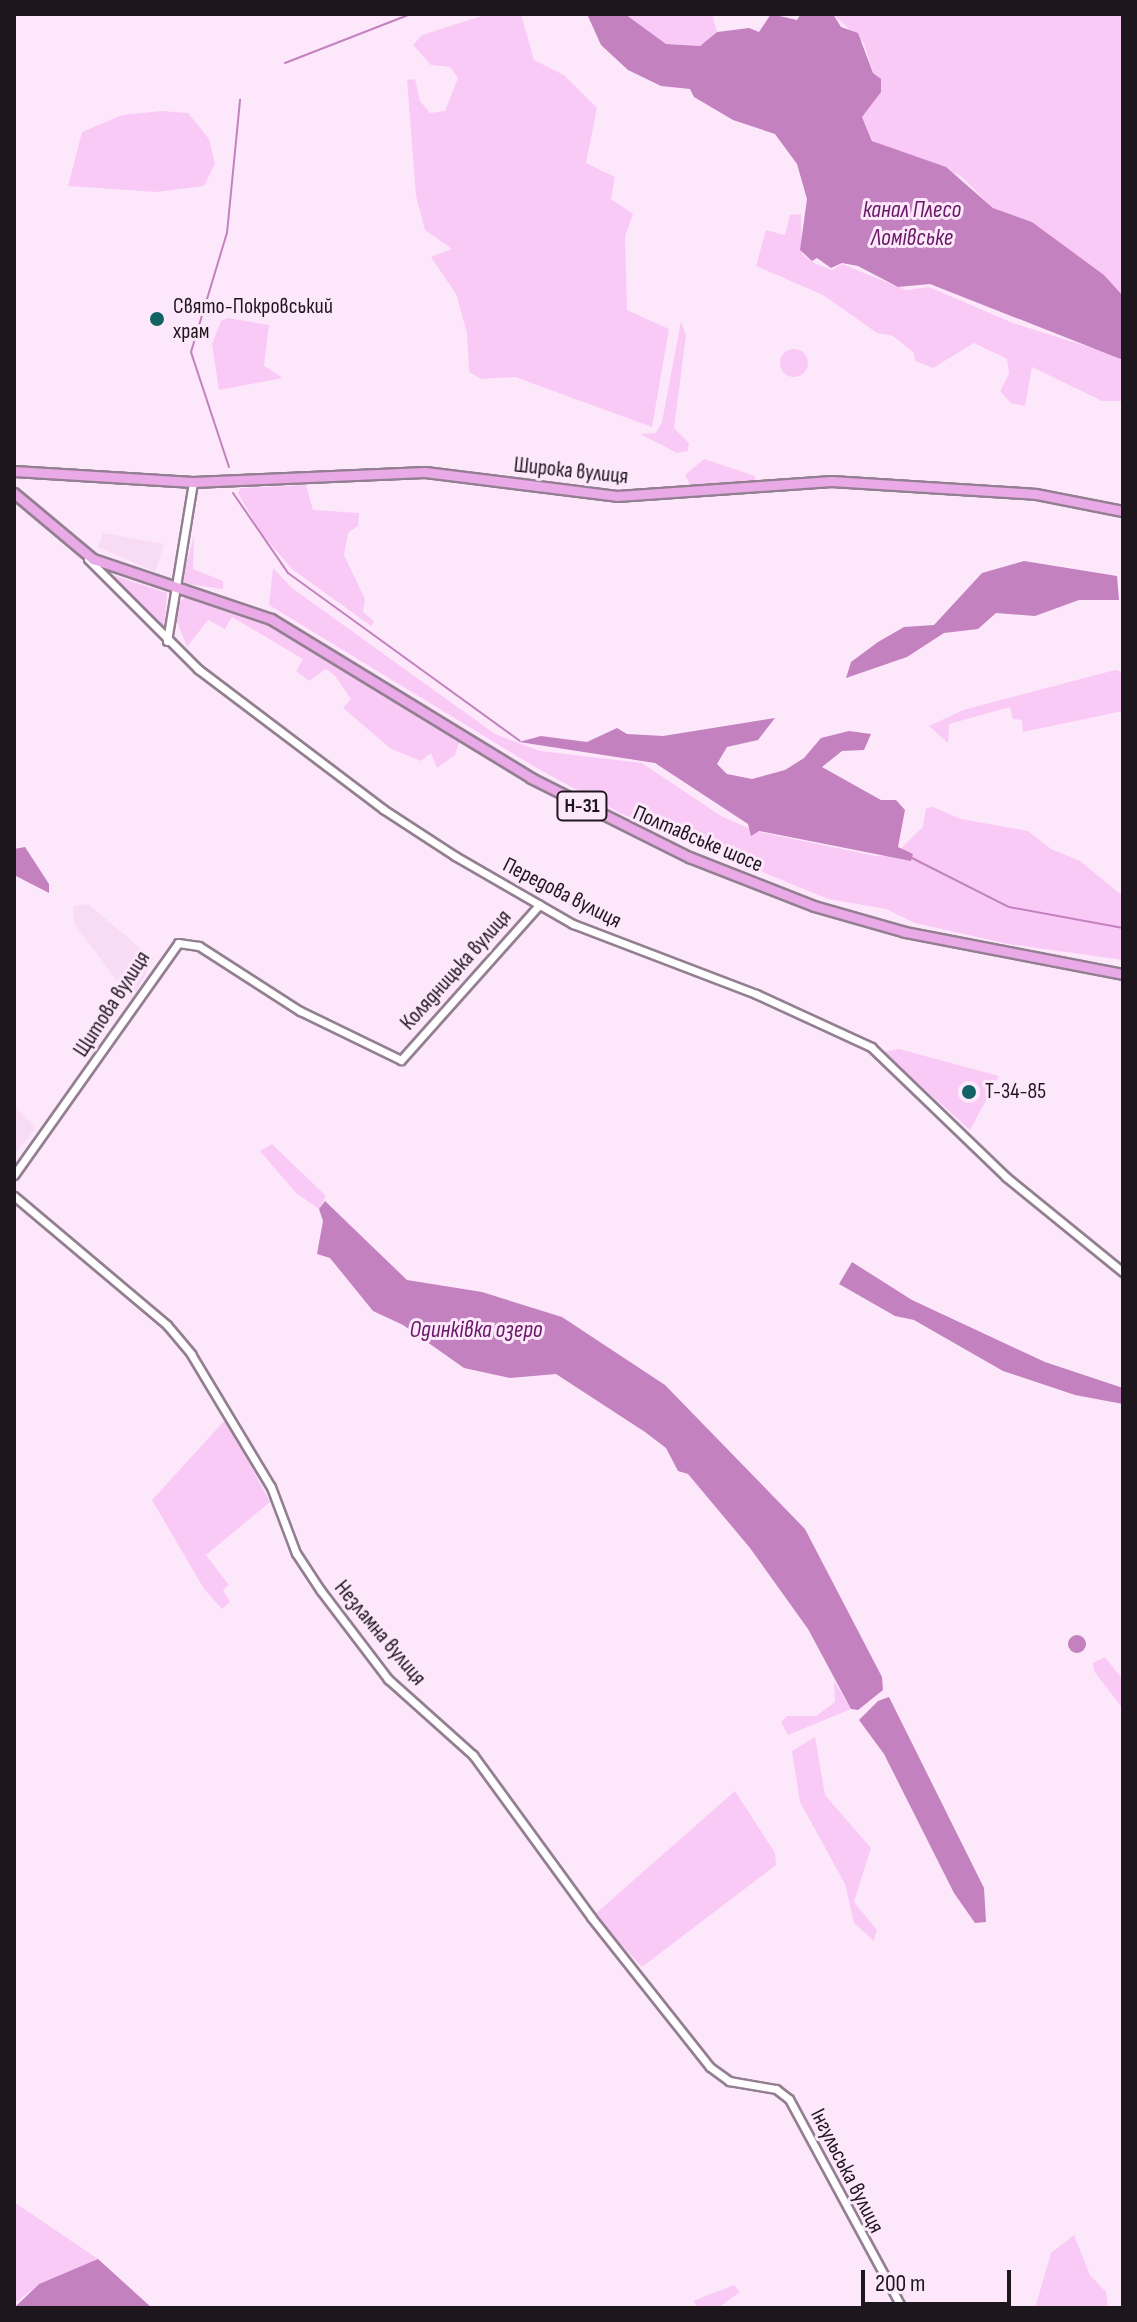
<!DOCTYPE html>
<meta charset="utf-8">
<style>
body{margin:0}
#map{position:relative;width:1137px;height:2322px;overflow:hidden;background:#fde8fb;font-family:"Sofia Sans Condensed",sans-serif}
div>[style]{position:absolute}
.built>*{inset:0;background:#f8dcf5}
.green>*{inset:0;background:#facaf6}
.round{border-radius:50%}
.water>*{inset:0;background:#c381bf}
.stream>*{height:2px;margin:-1px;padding:0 1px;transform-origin:1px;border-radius:1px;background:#c381bf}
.roads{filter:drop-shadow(2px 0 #937f91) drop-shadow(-2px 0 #937f91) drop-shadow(0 2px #937f91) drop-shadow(0 -2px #937f91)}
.minor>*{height:7px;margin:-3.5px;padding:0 3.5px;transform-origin:3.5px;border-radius:3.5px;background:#fff}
.major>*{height:9px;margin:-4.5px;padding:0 4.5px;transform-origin:4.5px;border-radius:4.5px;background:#eaaae7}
.dots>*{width:22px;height:22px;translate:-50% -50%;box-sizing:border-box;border:4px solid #fde8fb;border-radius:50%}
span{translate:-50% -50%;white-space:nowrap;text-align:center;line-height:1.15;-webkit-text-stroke:6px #fde8fb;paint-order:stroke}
.shield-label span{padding:2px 6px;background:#fde8fb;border:2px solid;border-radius:6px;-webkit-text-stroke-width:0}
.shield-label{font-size:20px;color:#1e161d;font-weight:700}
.poi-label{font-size:22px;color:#1e161d}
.left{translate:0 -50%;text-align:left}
.street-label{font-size:22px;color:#1e161d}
.water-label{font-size:24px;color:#661765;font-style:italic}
.frame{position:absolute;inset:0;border:16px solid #1e161d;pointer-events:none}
.scale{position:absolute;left:861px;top:2270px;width:150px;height:36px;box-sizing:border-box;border:4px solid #1e161d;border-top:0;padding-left:10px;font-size:24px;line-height:28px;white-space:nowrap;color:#1e161d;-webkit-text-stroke:6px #fde8fb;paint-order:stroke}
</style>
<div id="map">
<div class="built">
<i style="clip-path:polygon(103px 533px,164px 544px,155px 572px,98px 547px)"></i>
<i style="clip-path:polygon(88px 904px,153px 959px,132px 1001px,74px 923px,73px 906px)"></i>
<i style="clip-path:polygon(14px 1106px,36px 1128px,14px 1155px)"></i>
</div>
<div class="green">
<i style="clip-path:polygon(488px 14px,521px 14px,534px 60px,564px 75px,597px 108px,586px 163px,615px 177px,611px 199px,633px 214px,625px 236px,627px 310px,669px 329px,652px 427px,515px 377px,481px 379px,469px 372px,467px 333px,456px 294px,431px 257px,452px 249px,425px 230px,416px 196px,407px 80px,415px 79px,420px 101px,430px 113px,445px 111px,458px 78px,450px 67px,431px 65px,413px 45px,422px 35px)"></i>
<i style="clip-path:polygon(625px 14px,712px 14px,717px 32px,700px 46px,666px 44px)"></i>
<i style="clip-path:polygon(833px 14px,1123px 14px,1123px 296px,1104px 275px,1032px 222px,993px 208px,961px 176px,873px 141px,862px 117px,882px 83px,873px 73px,864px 43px)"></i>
<i style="clip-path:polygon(162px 111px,188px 113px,209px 139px,215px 164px,204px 186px,157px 192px,68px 186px,82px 132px,122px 115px)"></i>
<i style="clip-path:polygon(801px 214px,802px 254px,814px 263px,832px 270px,842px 264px,906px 290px,929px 287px,1013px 323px,1108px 353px,1123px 361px,1123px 401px,1102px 401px,1032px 367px,1025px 406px,1011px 403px,1000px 391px,1009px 374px,1007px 359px,974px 343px,933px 368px,915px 361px,914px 353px,893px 336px,877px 333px,823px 295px,756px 266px,766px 230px,785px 235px,790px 215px)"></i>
<i style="clip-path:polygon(228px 318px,269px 325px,264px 366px,283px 378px,219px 390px,212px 344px,221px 321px)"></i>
<i style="clip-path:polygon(681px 321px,686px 336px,674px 428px,689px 443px,688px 451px,677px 453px,640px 434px,656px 433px,662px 422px)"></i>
<i class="round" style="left:780px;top:349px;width:28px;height:28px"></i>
<i style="clip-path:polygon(704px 459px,755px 476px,755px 482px,692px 488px,685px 475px)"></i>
<i style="clip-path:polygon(306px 485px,313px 510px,359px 513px,358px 526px,348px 533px,344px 555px,365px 599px,363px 612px,374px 621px,371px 626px,292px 569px,260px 532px,238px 493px,241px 488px)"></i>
<i style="clip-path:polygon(194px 536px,193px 569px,223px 581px,223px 589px,181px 583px)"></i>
<i style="clip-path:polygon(273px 568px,292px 588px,495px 734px,540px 751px,642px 763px,721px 816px,755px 831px,876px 856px,893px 856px,923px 827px,926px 808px,933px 807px,961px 819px,1028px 831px,1051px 849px,1080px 861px,1123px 896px,1123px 960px,1008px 944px,915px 923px,886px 909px,828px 899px,620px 813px,540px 770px,269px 605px)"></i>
<i style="clip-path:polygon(110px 574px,167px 593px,164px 631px,151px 622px)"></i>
<i style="clip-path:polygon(190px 595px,242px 612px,299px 640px,460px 740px,455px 755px,437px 768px,431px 753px,421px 761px,391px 749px,343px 708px,351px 699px,335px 676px,326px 669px,309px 681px,296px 671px,303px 659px,232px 617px,225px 629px,208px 620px,187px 647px,176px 619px,180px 601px)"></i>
<i style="clip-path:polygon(1115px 670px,1123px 672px,1123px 711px,1023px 732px,1022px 720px,1013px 719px,1010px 707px,949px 724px,948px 743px,929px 726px,963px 710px)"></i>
<i style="clip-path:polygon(899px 1049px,999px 1076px,970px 1130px,883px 1052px)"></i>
<i style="clip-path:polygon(272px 1144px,326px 1196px,319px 1209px,296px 1193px,260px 1151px)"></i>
<i style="clip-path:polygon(226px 1419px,270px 1502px,206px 1555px,229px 1585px,223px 1590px,230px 1602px,222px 1609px,204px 1589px,152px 1500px)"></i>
<i style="clip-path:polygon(1105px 1657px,1123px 1680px,1123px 1709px,1094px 1671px,1093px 1663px)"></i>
<i style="clip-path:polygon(834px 1681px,851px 1709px,788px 1735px,781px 1722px,787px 1716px,816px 1716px,835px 1702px)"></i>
<i style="clip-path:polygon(815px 1737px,825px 1795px,871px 1848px,854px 1902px,877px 1930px,874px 1941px,854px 1923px,845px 1884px,800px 1802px,792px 1751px)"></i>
<i style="clip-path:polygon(735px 1791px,775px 1853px,776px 1865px,642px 1967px,594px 1915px)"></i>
<i style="clip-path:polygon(14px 2202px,98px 2259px,39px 2284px,14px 2304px)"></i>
<i style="clip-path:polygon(1074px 2235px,1090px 2275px,1106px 2292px,1108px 2308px,1035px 2308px,1051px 2253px)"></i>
<i style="clip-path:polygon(734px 2285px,740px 2292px,718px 2308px,699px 2308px,693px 2301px)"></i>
</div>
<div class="water">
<i style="clip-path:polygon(587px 14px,625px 14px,666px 44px,700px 46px,717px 32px,749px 28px,759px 32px,771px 14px,797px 20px,801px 14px,833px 14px,841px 27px,858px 33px,873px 73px,881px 79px,881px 92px,862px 117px,872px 141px,946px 167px,993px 208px,1032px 222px,1104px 275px,1123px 296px,1123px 360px,930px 284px,898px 287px,858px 266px,842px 263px,831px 268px,817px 258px,812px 261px,800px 250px,807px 199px,797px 164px,775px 134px,733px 120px,694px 97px,690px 89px,661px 86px,628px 70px,601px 45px)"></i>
<i style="clip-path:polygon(1024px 561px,1117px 576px,1119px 600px,1079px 600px,1035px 616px,996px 613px,978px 629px,944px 633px,907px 657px,846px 678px,851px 662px,878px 642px,904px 627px,934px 625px,982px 573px)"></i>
<i style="clip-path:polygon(775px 718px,758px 740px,727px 747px,717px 764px,727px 774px,752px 779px,785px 770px,804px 758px,821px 738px,849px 731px,871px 734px,864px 750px,842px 751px,822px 767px,881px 800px,896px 800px,905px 810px,898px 847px,913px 854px,911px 861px,759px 831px,751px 836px,748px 824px,655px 763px,519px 742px,541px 736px,587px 742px,617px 728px,627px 734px,663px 736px)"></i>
<i style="clip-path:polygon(25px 847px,49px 884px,49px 893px,16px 876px,14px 849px)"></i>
<i style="clip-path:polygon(325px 1201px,407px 1280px,482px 1292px,562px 1317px,665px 1385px,805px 1529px,882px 1677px,883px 1690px,858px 1710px,851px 1709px,808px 1629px,750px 1548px,688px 1474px,678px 1471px,666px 1448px,645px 1432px,556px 1374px,510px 1378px,464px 1368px,403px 1325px,373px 1311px,330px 1258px,317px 1254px,323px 1221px,319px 1209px)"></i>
<i style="clip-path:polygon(852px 1262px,912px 1300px,1045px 1362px,1123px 1388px,1123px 1404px,1075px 1395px,1003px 1371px,914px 1320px,895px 1316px,839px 1284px)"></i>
<i class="round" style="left:1068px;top:1635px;width:18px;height:18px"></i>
<i style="clip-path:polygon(889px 1697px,984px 1888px,986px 1922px,975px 1923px,954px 1893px,884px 1754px,859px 1720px,878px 1701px)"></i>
<i style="clip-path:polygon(98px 2259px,152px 2308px,14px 2308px,39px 2284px)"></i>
</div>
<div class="stream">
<i style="left:285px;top:63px;width:135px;rotate:-21.3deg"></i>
<i style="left:229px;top:467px;width:121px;rotate:-108.3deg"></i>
<i style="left:191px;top:352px;width:124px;rotate:-73.2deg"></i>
<i style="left:227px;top:233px;width:134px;rotate:-84.4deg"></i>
<i style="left:233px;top:493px;width:97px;rotate:55.5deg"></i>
<i style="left:288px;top:573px;width:286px;rotate:35.9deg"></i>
<i style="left:910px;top:857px;width:111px;rotate:26.8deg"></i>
<i style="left:1009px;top:907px;width:116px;rotate:10.4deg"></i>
</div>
<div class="roads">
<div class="minor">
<i style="left:88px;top:559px;width:156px;rotate:45deg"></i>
<i style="left:198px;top:669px;width:232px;rotate:37.1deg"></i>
<i style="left:383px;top:809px;width:86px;rotate:33.1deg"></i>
<i style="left:455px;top:856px;width:136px;rotate:30deg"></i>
<i style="left:573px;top:924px;width:196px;rotate:20.9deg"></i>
<i style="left:756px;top:994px;width:127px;rotate:24.7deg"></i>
<i style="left:871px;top:1047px;width:187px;rotate:43.9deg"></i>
<i style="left:1006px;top:1177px;width:151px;rotate:39.1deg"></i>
<i style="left:167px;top:641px;width:161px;rotate:-80.7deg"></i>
<i style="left:14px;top:1175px;width:284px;rotate:-54.7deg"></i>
<i style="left:178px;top:943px;width:21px;rotate:8deg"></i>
<i style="left:199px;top:946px;width:120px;rotate:32.8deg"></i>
<i style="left:300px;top:1011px;width:112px;rotate:25.9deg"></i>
<i style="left:401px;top:1060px;width:208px;rotate:-48.3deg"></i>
<i style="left:14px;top:1196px;width:200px;rotate:40.1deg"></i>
<i style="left:167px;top:1325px;width:38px;rotate:50deg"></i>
<i style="left:191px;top:1354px;width:155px;rotate:59deg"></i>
<i style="left:271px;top:1487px;width:71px;rotate:69.3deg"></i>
<i style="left:296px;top:1553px;width:45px;rotate:56.7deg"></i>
<i style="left:321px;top:1591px;width:111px;rotate:52.7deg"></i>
<i style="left:388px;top:1679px;width:114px;rotate:41.8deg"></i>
<i style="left:473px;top:1755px;width:200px;rotate:53.9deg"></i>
<i style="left:591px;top:1917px;width:191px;rotate:51.6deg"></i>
<i style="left:710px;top:2067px;width:24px;rotate:36deg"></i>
<i style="left:729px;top:2081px;width:48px;rotate:9.7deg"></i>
<i style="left:776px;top:2089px;width:16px;rotate:38deg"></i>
<i style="left:789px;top:2099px;width:238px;rotate:61.6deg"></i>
</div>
<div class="major">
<i style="left:14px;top:471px;width:179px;rotate:3.5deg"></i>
<i style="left:193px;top:482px;width:232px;rotate:-2.5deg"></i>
<i style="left:425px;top:472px;width:193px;rotate:7.1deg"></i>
<i style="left:617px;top:496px;width:215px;rotate:-4deg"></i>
<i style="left:831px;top:481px;width:205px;rotate:3.6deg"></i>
<i style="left:1036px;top:494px;width:89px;rotate:11.1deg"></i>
<i style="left:14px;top:493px;width:103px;rotate:39.9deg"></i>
<i style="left:93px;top:559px;width:188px;rotate:18.6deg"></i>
<i style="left:271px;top:619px;width:305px;rotate:31.4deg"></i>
<i style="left:531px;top:778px;width:177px;rotate:26.6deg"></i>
<i style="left:689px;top:857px;width:134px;rotate:21.4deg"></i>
<i style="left:814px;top:906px;width:95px;rotate:15.9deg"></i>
<i style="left:905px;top:932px;width:222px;rotate:10.9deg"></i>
</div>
</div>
<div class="dots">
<i style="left:157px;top:319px;background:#136365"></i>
<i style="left:969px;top:1092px;background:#136365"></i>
</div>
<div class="shield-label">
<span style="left:582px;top:806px">Н-31</span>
</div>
<div class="poi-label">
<span class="left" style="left:173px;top:319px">Свято-Покровський<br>храм</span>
<span class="left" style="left:985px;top:1092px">Т-34-85</span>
</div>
<div class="street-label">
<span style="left:571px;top:471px;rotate:6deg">Широка вулиця</span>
<span style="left:698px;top:839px;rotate:23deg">Полтавське шосе</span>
<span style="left:562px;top:893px;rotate:27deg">Передова вулиця</span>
<span style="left:456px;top:970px;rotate:-48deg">Колядницька вулиця</span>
<span style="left:112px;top:1004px;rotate:-57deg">Щитова вулиця</span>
<span style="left:380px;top:1633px;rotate:50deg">Незламна вулиця</span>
<span style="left:847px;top:2171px;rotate:63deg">Інгульська вулиця</span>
</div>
<div class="water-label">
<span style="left:912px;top:224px">канал Плесо<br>Ломівське</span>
<span style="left:476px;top:1330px">Одинківка озеро</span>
</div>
<div class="frame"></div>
<div class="scale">200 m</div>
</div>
